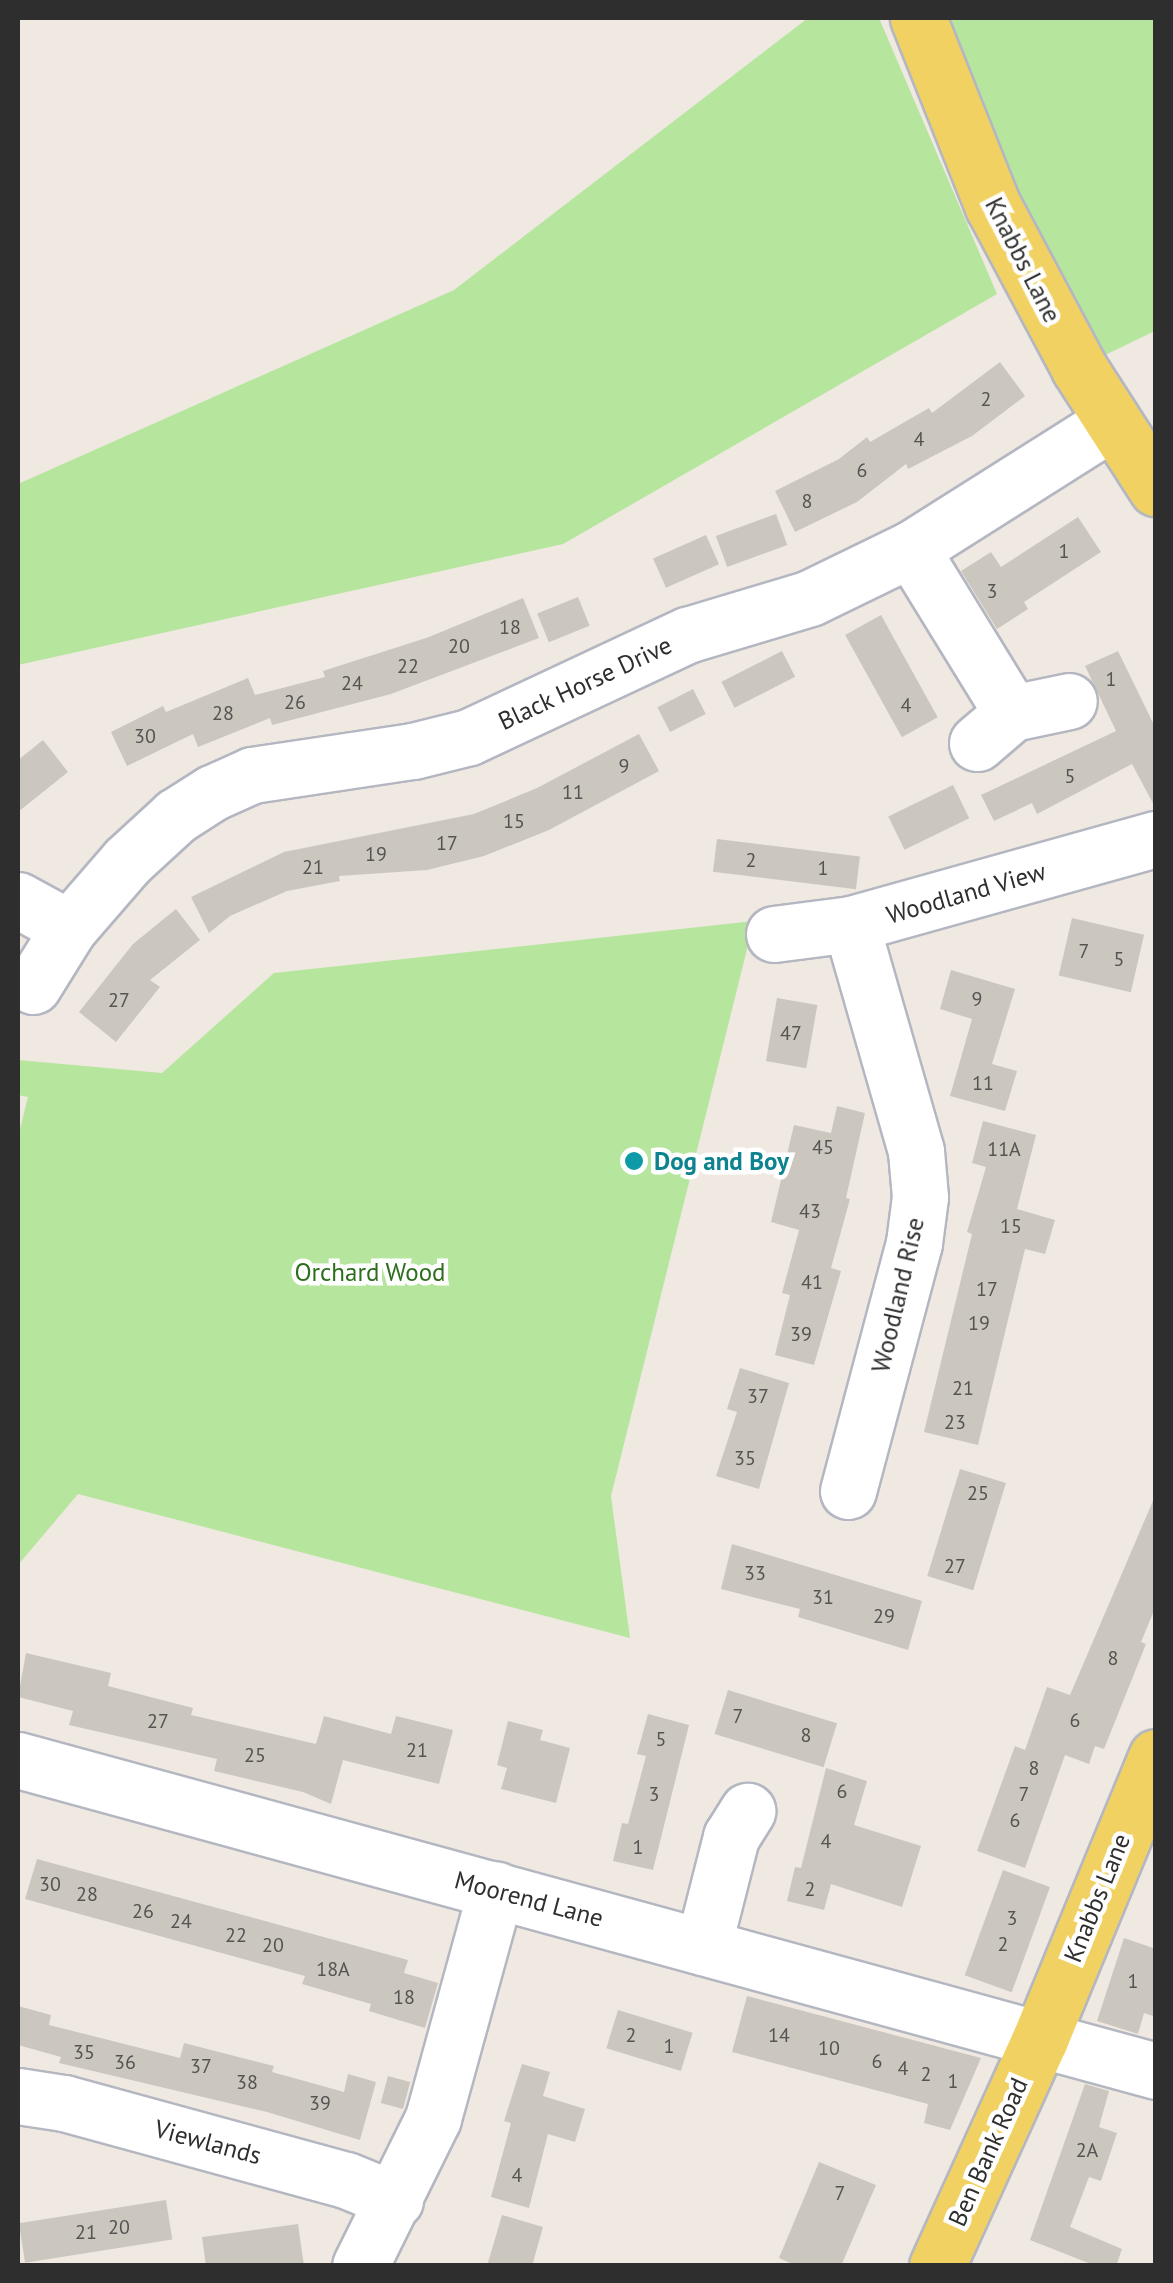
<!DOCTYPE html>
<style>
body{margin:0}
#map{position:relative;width:1173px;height:2283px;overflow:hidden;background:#efe9e1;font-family:"PT Sans",sans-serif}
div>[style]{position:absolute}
.green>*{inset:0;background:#b6e59e}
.building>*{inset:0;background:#cbc7bf;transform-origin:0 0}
.roads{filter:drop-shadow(2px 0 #b4b7c1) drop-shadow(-2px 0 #b4b7c1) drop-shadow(0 2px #b4b7c1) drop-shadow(0 -2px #b4b7c1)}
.minor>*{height:55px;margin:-27.5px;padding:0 27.5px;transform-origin:27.5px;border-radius:27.5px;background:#fff}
.major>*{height:55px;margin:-27.5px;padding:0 27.5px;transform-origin:27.5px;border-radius:27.5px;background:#f2d163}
.dots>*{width:28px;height:28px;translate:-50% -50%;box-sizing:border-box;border:5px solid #fff;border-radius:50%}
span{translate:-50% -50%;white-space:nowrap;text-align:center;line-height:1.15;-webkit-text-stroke:9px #fff;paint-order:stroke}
.number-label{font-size:20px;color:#555452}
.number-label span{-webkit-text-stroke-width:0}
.street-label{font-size:25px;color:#2e2e2e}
.culture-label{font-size:25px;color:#0d838f;font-weight:700}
.left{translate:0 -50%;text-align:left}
.park-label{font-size:25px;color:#2c6e1b}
.frame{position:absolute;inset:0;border:20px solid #2e2e2e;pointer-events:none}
</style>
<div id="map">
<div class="green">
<i style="clip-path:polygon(808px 18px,879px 18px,997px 294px,563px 544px,18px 665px,18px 484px,454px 290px)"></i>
<i style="clip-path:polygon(945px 18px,1155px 18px,1155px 331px,1105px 355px,1043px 253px,972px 91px)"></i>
<i style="clip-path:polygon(754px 921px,611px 1496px,630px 1638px,78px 1494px,18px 1565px,18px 1137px,28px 1097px,18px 1095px,18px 1060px,162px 1073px,274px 973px)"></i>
</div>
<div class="building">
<i style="clip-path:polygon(1000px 362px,1025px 396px,972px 436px,908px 469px,906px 464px,857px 502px,795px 532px,775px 491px,839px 459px,867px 437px,870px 442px,929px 408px,932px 413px)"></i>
<i style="left:776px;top:514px;width:33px;height:64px;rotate:70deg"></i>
<i style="clip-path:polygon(1078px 517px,1101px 552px,1024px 602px,1028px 609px,997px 629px,961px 571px,991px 552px,1001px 567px)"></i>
<i style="left:706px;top:535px;width:32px;height:58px;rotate:66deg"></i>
<i style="left:578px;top:597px;width:31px;height:44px;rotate:68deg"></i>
<i style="clip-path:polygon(523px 598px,539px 638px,391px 694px,272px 725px,270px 718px,198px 747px,193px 734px,127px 766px,111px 732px,163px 706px,166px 712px,248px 678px,255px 695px,325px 677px,323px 671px,429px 637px)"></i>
<i style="left:881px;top:615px;width:117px;height:41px;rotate:61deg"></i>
<i style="left:782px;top:651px;width:29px;height:68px;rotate:63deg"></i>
<i style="clip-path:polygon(1118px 651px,1156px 729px,1156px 809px,1132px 764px,1037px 814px,1032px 803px,994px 821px,981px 795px,1116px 731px,1085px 666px)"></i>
<i style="left:693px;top:689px;width:28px;height:40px;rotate:63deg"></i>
<i style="clip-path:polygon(639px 734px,659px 771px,549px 830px,484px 856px,427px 870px,339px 876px,340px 881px,287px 891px,230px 916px,209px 933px,191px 897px,284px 852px,474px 814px,537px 788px)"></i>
<i style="clip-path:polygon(43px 740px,68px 772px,18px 812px,18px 760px)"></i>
<i style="left:953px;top:785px;width:37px;height:72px;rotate:64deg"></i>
<i style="left:717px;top:839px;width:144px;height:33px;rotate:7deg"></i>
<i style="clip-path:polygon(176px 909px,200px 940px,150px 980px,160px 987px,116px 1042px,79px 1012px,133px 944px)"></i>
<i style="left:1072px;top:918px;width:74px;height:59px;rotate:13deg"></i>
<i style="clip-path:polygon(951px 970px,1015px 989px,992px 1064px,1017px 1071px,1005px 1111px,950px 1096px,972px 1019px,940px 1009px)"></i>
<i style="left:777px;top:998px;width:41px;height:64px;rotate:10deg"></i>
<i style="clip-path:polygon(837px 1106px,865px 1113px,846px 1198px,850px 1199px,831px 1268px,841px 1271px,814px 1365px,775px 1355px,790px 1295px,782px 1293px,799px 1230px,771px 1222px,794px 1125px,831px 1133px)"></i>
<i style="clip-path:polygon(983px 1121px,1036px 1135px,1017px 1209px,1055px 1220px,1045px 1254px,1025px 1249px,978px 1445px,924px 1432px,972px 1234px,967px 1232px,986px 1167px,972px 1163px)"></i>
<i style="clip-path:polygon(740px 1368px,789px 1383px,759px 1489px,716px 1476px,737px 1412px,727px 1409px)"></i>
<i style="left:960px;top:1469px;width:48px;height:112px;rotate:17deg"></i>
<i style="clip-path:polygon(1155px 1496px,1156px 1606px,1141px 1642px,1146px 1644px,1104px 1749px,1095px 1746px,1089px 1764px,1065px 1755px,1025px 1868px,977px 1851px,1015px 1746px,1025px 1750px,1047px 1687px,1070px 1695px)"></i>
<i style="clip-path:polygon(732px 1544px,922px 1601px,908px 1650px,798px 1617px,800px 1609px,721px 1589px)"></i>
<i style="clip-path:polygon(26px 1653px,111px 1673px,108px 1686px,193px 1708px,191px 1715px,316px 1744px,324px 1716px,391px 1734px,396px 1716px,453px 1730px,439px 1784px,343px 1760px,331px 1804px,303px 1792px,214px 1771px,217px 1759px,69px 1725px,73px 1711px,18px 1697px)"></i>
<i style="left:728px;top:1690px;width:114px;height:46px;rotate:17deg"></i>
<i style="clip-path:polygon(648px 1714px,689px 1725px,653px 1870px,613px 1861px,622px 1823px,628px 1824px,646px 1756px,637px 1754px)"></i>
<i style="clip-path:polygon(508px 1721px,543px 1730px,540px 1740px,570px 1748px,556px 1803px,501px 1789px,507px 1768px,497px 1765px)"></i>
<i style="clip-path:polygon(826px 1768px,867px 1781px,854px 1825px,921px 1846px,902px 1907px,831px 1884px,824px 1910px,787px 1901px,795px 1867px,801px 1868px)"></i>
<i style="clip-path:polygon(37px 1859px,408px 1960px,404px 1973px,438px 1983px,425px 2028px,369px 2011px,371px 2004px,302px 1984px,305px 1976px,25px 1899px)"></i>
<i style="left:1003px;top:1870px;width:50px;height:112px;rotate:20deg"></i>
<i style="clip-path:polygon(1124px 1938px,1156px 1949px,1156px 2017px,1144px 2013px,1138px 2034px,1097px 2021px)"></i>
<i style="clip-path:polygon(747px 1996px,981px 2058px,950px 2130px,924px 2123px,928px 2104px,732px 2052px)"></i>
<i style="clip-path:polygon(18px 2006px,51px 2015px,49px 2025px,180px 2058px,184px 2043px,274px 2066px,272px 2072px,344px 2092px,348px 2074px,376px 2082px,360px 2140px,267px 2112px,59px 2063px,61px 2057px,18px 2045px)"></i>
<i style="left:618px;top:2010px;width:78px;height:40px;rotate:17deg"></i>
<i style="clip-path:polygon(522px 2064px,550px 2072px,543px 2096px,585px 2109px,575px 2142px,548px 2134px,529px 2208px,491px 2197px,511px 2123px,504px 2121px)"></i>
<i style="left:388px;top:2076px;width:23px;height:28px;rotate:15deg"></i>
<i style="clip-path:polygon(1085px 2084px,1109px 2091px,1099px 2127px,1117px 2133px,1101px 2181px,1089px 2177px,1070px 2227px,1122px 2249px,1116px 2266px,1096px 2266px,1030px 2240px)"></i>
<i style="clip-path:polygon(819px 2162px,876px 2185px,841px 2266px,797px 2266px,779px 2258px)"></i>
<i style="left:166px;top:2200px;width:40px;height:149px;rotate:81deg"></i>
<i style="clip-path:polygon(502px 2215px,543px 2227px,532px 2266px,487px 2266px)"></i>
<i style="clip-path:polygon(298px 2224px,304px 2266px,206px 2266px,202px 2237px)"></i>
</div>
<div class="roads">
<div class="minor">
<i style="left:911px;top:549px;width:193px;rotate:58.4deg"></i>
<i style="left:977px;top:743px;width:46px;rotate:-40.6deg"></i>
<i style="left:1012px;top:713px;width:58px;rotate:-11.9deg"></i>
<i style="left:18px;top:900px;width:58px;rotate:28.8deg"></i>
<i style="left:69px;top:928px;width:89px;rotate:-49.1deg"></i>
<i style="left:127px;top:861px;width:67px;rotate:-42.6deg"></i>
<i style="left:176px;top:816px;width:43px;rotate:-32.6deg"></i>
<i style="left:212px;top:793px;width:44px;rotate:-24.2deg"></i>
<i style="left:252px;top:775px;width:163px;rotate:-8.5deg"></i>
<i style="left:413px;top:751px;width:58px;rotate:-14deg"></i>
<i style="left:469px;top:737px;width:241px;rotate:-25.1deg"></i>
<i style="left:687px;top:635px;width:128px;rotate:-16.7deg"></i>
<i style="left:810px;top:598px;width:112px;rotate:-25.9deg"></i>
<i style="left:911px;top:549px;width:238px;rotate:-32.3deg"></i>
<i style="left:774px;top:934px;width:78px;rotate:-7.4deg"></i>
<i style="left:851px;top:924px;width:317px;rotate:-15.6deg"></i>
<i style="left:33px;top:986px;width:68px;rotate:-58.2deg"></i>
<i style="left:848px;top:1491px;width:257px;rotate:-75.1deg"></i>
<i style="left:914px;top:1243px;width:46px;rotate:-82.6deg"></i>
<i style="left:920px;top:1197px;width:46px;rotate:-95deg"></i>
<i style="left:916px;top:1151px;width:236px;rotate:-106deg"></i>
<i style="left:18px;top:1760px;width:1180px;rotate:15.28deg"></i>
<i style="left:703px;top:1947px;width:114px;rotate:-75.7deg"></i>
<i style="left:731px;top:1837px;width:31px;rotate:-58deg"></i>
<i style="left:18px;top:2096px;width:47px;rotate:8.7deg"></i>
<i style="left:64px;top:2103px;width:292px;rotate:15.3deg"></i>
<i style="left:346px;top:2180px;width:53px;rotate:22.2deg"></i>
<i style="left:360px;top:2266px;width:165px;rotate:-63.7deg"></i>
<i style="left:433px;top:2118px;width:237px;rotate:-74.6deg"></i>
</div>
<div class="major">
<i style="left:918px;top:18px;width:202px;rotate:68.3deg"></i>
<i style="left:993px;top:206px;width:183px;rotate:62deg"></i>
<i style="left:1079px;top:368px;width:143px;rotate:57.3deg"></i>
<i style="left:937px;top:2266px;width:249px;rotate:-65.6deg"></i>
<i style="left:1040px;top:2039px;width:305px;rotate:-67.6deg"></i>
</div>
</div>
<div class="dots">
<i style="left:634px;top:1161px;background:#0f9aa8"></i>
</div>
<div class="number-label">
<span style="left:986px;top:399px">2</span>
<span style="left:919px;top:439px">4</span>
<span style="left:862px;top:470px">6</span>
<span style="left:807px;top:501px">8</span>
<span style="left:1064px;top:551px">1</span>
<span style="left:992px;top:591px">3</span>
<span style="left:510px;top:627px">18</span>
<span style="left:459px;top:646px">20</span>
<span style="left:408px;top:666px">22</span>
<span style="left:1111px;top:679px">1</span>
<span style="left:352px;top:683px">24</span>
<span style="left:295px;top:702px">26</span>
<span style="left:906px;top:705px">4</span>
<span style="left:223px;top:713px">28</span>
<span style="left:145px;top:736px">30</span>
<span style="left:624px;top:766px">9</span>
<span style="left:1070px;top:776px">5</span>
<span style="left:573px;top:792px">11</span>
<span style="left:514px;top:821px">15</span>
<span style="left:447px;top:843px">17</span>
<span style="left:376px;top:854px">19</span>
<span style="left:751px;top:860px">2</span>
<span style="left:313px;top:867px">21</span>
<span style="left:823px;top:868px">1</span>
<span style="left:1084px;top:951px">7</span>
<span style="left:1119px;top:959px">5</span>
<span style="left:977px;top:999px">9</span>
<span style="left:119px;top:1000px">27</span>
<span style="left:791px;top:1033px">47</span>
<span style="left:983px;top:1083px">11</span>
<span style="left:823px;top:1147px">45</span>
<span style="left:1004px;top:1149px">11A</span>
<span style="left:810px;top:1211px">43</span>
<span style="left:1011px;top:1226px">15</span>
<span style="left:812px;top:1282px">41</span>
<span style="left:987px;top:1289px">17</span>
<span style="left:979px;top:1323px">19</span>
<span style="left:801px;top:1334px">39</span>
<span style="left:963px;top:1388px">21</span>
<span style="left:758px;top:1396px">37</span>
<span style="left:955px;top:1422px">23</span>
<span style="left:745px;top:1458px">35</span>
<span style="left:978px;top:1493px">25</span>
<span style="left:955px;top:1566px">27</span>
<span style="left:755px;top:1573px">33</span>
<span style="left:823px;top:1597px">31</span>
<span style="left:884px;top:1616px">29</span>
<span style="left:1113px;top:1658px">8</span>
<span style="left:738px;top:1716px">7</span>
<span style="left:1075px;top:1720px">6</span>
<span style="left:158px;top:1721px">27</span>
<span style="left:806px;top:1735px">8</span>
<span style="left:661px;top:1739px">5</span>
<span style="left:417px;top:1750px">21</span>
<span style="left:255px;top:1755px">25</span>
<span style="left:1034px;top:1768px">8</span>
<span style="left:842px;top:1791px">6</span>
<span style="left:654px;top:1794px">3</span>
<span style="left:1024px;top:1794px">7</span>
<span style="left:1015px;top:1820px">6</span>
<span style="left:826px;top:1841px">4</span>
<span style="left:638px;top:1847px">1</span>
<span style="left:50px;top:1884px">30</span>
<span style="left:810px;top:1889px">2</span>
<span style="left:87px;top:1894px">28</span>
<span style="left:143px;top:1911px">26</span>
<span style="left:1012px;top:1918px">3</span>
<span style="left:181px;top:1921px">24</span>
<span style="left:236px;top:1935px">22</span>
<span style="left:1003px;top:1944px">2</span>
<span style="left:273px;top:1945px">20</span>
<span style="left:333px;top:1969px">18A</span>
<span style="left:1133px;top:1981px">1</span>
<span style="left:404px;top:1997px">18</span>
<span style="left:631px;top:2035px">2</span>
<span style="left:779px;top:2035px">14</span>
<span style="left:669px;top:2046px">1</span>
<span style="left:829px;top:2048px">10</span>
<span style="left:84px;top:2052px">35</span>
<span style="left:877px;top:2061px">6</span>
<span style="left:125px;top:2062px">36</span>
<span style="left:201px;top:2066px">37</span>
<span style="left:903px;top:2068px">4</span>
<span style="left:926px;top:2074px">2</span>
<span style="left:953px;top:2081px">1</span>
<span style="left:247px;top:2082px">38</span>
<span style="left:320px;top:2103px">39</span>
<span style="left:1087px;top:2150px">2A</span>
<span style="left:517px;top:2175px">4</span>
<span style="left:840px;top:2193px">7</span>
<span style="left:119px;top:2227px">20</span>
<span style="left:86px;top:2232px">21</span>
</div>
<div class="street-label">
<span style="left:1023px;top:260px;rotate:63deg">Knabbs Lane</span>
<span style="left:585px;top:683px;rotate:-25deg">Black Horse Drive</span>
<span style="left:966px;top:893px;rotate:-16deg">Woodland View</span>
<span style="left:898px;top:1295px;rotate:-77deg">Woodland Rise</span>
<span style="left:1097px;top:1898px;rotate:-68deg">Knabbs Lane</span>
<span style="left:529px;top:1899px;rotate:15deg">Moorend Lane</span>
<span style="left:208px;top:2142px;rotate:15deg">Viewlands</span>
<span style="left:988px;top:2152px;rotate:-66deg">Ben Bank Road</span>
</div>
<div class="culture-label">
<span class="left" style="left:654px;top:1161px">Dog and Boy</span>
</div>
<div class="park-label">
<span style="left:370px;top:1272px">Orchard Wood</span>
</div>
<div class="frame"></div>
</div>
